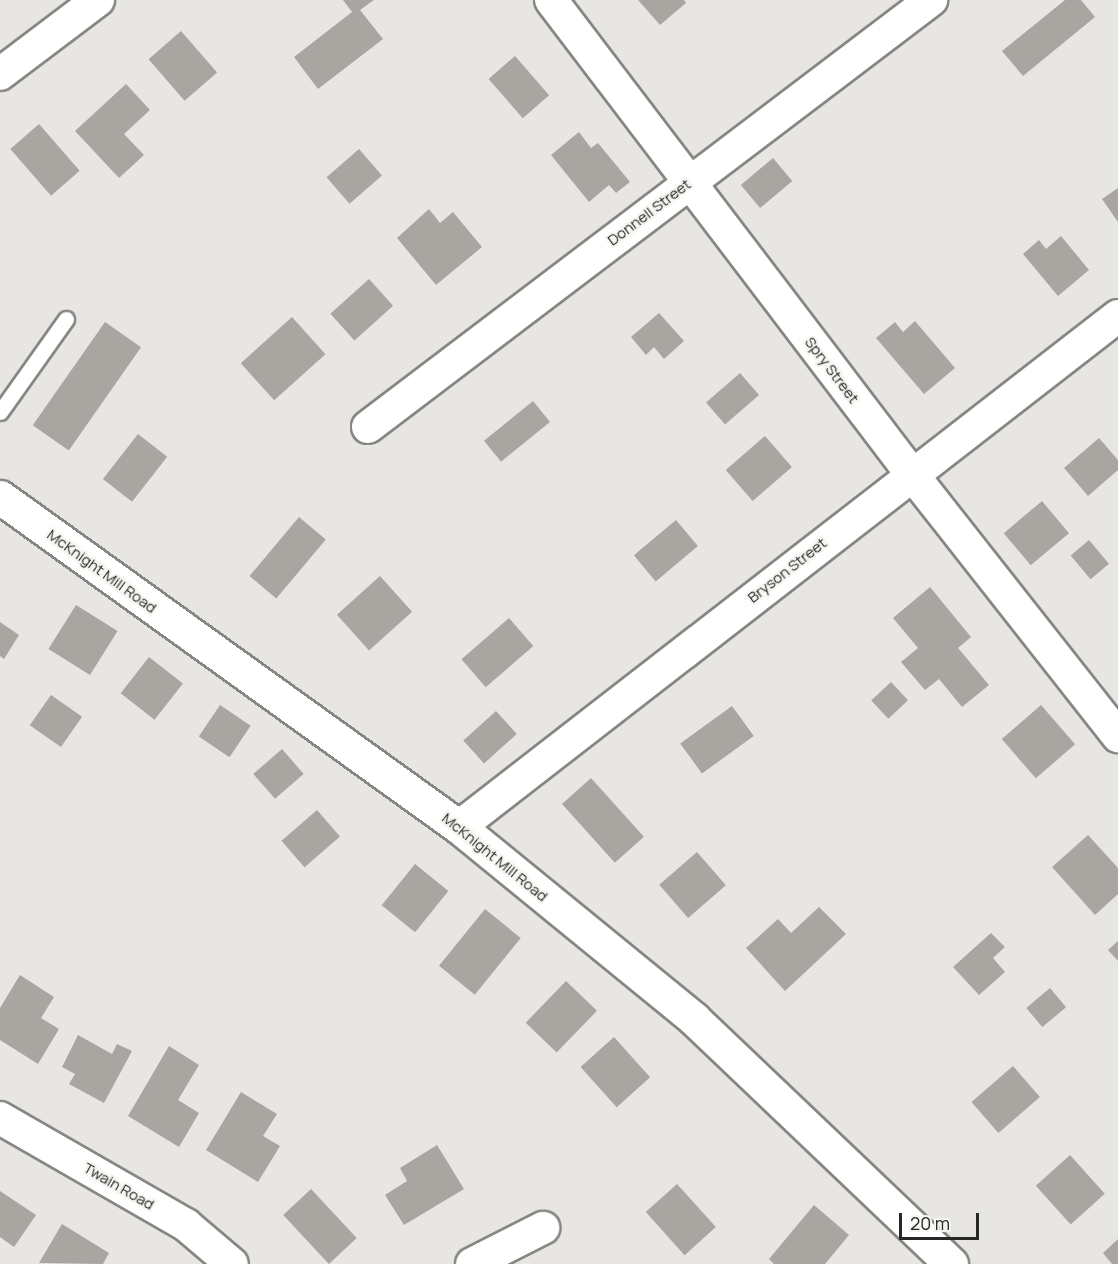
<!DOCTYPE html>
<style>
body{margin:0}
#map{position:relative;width:1118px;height:1264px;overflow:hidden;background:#e8e6e2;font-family:Manrope,sans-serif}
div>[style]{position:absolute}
.building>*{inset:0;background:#a9a6a2;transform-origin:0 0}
.roads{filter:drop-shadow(2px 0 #888682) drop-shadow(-2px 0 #888682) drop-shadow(0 2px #888682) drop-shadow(0 -2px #888682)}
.service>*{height:15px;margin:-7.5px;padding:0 7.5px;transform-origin:7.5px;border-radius:7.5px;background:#fff}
.minor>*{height:32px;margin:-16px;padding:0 16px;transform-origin:16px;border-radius:16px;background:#fff}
.tertiary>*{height:33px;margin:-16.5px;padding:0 16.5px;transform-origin:16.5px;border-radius:16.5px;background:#fff}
span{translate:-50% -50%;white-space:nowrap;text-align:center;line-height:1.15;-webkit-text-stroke:4.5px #f6f4ef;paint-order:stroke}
.street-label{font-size:15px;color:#272725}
.scale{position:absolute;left:899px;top:1213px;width:80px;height:27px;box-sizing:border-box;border:3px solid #272725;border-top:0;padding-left:8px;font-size:18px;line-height:21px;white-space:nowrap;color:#272725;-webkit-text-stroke:4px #f6f4ef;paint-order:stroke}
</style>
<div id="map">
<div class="building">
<i style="clip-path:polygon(343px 0,374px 0,360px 10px,383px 39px,318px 89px,294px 57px,352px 12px)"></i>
<i style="clip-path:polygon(638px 0,684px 0,686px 3px,660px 25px)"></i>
<i style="clip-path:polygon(1065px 0,1081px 0,1095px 17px,1023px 76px,1002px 51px)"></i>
<i style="left:181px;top:31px;width:55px;height:43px;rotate:49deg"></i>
<i style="left:515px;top:56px;width:52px;height:35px;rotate:49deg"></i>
<i style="clip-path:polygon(126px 84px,150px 110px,124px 134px,144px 155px,119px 178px,75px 131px)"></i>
<i style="left:39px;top:124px;width:62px;height:38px;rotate:49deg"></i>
<i style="clip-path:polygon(579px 132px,591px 148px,598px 143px,630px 182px,616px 193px,609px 185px,589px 202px,551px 155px)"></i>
<i style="left:359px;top:149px;width:35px;height:43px;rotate:49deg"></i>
<i style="left:773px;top:158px;width:30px;height:42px;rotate:50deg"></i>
<i style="clip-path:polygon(1118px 188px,1118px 222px,1102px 199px)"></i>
<i style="clip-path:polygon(429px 209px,440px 223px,453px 212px,482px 247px,436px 285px,397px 238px)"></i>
<i style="clip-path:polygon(1061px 236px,1089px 270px,1058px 296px,1023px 254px,1039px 240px,1046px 249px)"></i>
<i style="left:369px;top:279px;width:36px;height:52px;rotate:48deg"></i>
<i style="clip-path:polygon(659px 313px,684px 341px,664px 359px,654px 347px,646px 355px,631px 337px)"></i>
<i style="left:292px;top:317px;width:50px;height:69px;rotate:48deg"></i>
<i style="clip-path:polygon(915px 321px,955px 368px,924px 394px,876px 338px,895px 322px,903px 332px)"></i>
<i style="left:105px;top:322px;width:44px;height:126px;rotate:35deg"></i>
<i style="left:740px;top:373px;width:29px;height:45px;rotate:49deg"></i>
<i style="left:533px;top:401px;width:27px;height:63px;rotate:51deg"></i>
<i style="left:138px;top:434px;width:37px;height:57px;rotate:38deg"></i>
<i style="left:765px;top:436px;width:41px;height:52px;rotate:49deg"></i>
<i style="clip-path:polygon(1099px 438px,1118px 460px,1118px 470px,1088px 496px,1064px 468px)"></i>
<i style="left:1042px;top:501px;width:42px;height:50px;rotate:50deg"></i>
<i style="left:299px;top:517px;width:35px;height:77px;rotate:40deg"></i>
<i style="left:676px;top:520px;width:34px;height:55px;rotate:50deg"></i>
<i style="left:1089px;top:540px;width:31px;height:24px;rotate:50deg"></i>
<i style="left:380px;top:576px;width:48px;height:58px;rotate:48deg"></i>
<i style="clip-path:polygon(930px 587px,971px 637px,958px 648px,989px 685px,962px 707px,939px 679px,925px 690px,901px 662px,918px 648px,893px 618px)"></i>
<i style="left:76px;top:605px;width:49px;height:52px;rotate:32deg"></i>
<i style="left:509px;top:618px;width:37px;height:63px;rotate:49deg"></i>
<i style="clip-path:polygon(0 622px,19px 635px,4px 659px,0 656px)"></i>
<i style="left:149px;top:657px;width:43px;height:46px;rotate:38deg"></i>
<i style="left:891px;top:682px;width:25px;height:27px;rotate:47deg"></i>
<i style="left:51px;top:695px;width:38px;height:37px;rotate:35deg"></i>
<i style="left:220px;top:705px;width:37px;height:38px;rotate:34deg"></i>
<i style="left:1041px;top:705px;width:52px;height:52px;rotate:49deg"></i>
<i style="left:732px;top:706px;width:37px;height:64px;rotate:54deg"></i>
<i style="left:496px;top:711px;width:31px;height:44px;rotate:48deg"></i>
<i style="left:282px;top:749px;width:33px;height:38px;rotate:49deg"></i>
<i style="left:591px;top:778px;width:79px;height:39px;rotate:48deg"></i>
<i style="left:317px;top:810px;width:35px;height:47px;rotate:49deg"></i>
<i style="clip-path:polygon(1088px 835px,1118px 868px,1118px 894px,1095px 915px,1052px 867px)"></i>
<i style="left:697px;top:852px;width:44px;height:50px;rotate:49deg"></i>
<i style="left:415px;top:864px;width:43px;height:53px;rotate:39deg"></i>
<i style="clip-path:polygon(819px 907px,846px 934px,785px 991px,746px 948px,778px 919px,791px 933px)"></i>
<i style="left:485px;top:909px;width:46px;height:73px;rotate:39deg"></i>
<i style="clip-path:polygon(991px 933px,1005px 947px,993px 958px,1005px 972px,979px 995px,953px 967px)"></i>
<i style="clip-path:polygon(1118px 941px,1118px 961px,1108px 950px)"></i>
<i style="clip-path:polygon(20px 975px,54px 997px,41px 1018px,59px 1029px,38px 1064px,0 1040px,0 1008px)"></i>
<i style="left:566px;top:981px;width:43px;height:58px;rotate:44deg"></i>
<i style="left:1050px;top:988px;width:25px;height:31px;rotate:50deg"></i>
<i style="clip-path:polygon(78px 1035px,112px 1054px,117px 1044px,132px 1051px,104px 1103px,69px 1084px,75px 1074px,62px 1067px)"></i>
<i style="left:614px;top:1037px;width:54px;height:45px;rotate:48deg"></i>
<i style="clip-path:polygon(169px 1046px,199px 1065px,178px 1100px,199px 1113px,179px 1147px,128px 1116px)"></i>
<i style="left:1013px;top:1066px;width:41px;height:55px;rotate:49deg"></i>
<i style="clip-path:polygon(241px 1092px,277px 1114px,263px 1136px,280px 1146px,258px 1182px,206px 1150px)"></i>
<i style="clip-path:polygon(437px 1145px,464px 1189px,404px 1225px,385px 1195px,407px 1181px,400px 1168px)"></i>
<i style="left:1070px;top:1155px;width:52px;height:46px;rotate:48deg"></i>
<i style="left:677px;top:1184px;width:58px;height:42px;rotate:48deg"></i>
<i style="left:311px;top:1189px;width:67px;height:38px;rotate:47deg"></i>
<i style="clip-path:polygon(0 1191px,36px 1215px,14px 1247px,0 1237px)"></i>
<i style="clip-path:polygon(814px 1205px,849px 1235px,825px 1264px,774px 1264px,769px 1259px)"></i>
<i style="clip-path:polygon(62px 1224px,109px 1253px,103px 1264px,39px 1263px)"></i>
<i style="clip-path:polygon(1118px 1239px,1118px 1264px,1112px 1264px,1103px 1253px)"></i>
</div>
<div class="roads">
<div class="service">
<i style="left:0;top:412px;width:114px;rotate:-54.6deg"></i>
</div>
<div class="minor">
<i style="left:551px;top:0;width:594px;rotate:52.73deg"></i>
<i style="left:911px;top:473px;width:335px;rotate:51.8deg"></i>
<i style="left:0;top:74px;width:123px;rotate:-37.1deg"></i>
<i style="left:368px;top:427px;width:707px;rotate:-37.18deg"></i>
<i style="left:459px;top:827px;width:834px;rotate:-37.79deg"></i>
<i style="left:0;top:1118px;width:215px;rotate:29.9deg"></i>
<i style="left:186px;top:1225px;width:60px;rotate:40.3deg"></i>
<i style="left:472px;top:1264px;width:80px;rotate:-26.9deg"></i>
</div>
<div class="tertiary">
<i style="left:0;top:497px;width:565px;rotate:35.71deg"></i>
<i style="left:459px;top:827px;width:303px;rotate:39.2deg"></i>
<i style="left:694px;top:1019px;width:355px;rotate:43.6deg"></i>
</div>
</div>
<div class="street-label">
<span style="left:649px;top:212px;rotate:-37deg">Donnell Street</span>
<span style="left:832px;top:370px;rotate:53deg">Spry Street</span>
<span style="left:787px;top:570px;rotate:-38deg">Bryson Street</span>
<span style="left:102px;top:571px;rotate:36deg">McKnight Mill Road</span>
<span style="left:495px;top:857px;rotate:39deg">McKnight Mill Road</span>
<span style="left:119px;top:1186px;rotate:30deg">Twain Road</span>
</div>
<div class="scale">20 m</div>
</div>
